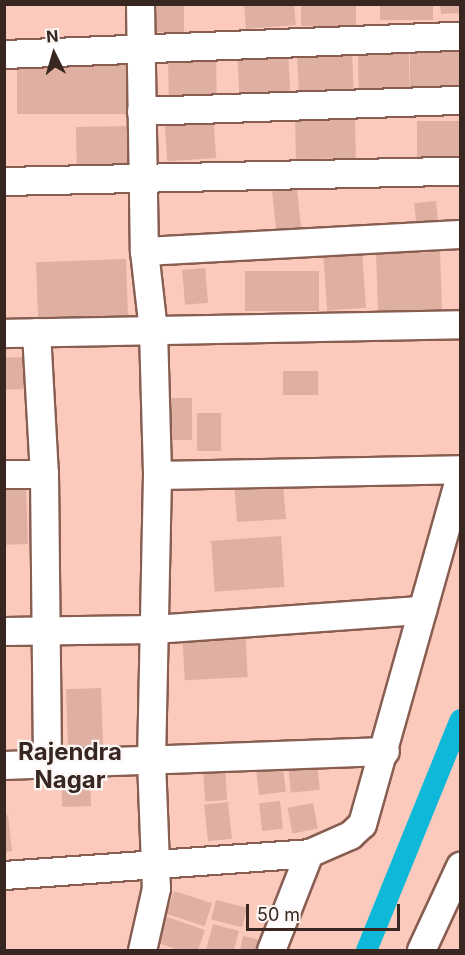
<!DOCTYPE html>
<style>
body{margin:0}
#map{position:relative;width:465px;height:955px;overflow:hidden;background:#fbcabc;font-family:Inter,sans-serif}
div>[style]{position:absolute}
.canal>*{height:21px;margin:-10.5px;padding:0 10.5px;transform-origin:10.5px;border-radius:10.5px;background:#0eb8d8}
.building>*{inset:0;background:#dfafa1;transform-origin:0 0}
.roads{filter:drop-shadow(2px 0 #885e52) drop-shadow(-2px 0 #885e52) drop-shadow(0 2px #885e52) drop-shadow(0 -2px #885e52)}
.minor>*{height:27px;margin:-13.5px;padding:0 13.5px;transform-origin:13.5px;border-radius:13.5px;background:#fff}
span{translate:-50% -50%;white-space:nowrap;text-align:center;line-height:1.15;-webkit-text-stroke:4.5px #fcf6f5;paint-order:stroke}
.district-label{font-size:24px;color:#382620;font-weight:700}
.frame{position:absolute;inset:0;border:6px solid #382620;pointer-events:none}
.north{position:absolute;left:24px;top:24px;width:60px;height:60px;-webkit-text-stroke:4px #fcf6f5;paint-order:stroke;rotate:355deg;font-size:16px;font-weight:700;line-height:24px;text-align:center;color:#382620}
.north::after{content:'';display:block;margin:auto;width:21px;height:27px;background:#382620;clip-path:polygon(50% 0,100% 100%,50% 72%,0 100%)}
.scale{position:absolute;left:246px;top:904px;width:154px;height:27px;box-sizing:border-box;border:3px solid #382620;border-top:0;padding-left:8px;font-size:18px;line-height:21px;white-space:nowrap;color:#382620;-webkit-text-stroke:4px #fcf6f5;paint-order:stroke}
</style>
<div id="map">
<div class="canal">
<i style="left:366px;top:950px;width:249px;rotate:-67.9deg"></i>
</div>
<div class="building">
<i style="left:150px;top:4px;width:34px;height:28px"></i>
<i style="clip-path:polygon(244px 4px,294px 4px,296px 25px,246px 29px)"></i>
<i style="left:301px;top:4px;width:55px;height:22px"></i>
<i style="left:380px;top:4px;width:53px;height:16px"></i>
<i style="clip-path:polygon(440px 4px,460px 4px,460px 13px,441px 14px)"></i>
<i style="left:288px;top:49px;width:45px;height:51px;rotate:87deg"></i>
<i style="left:460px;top:49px;width:44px;height:50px;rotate:90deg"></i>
<i style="clip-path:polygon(352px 51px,354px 102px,299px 96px,297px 52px)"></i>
<i style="left:409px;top:53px;width:43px;height:51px;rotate:89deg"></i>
<i style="left:216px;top:54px;width:44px;height:48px;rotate:89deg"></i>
<i style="left:134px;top:58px;width:56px;height:117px;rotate:90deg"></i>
<i style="left:355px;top:111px;width:47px;height:60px;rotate:89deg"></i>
<i style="left:213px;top:113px;width:45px;height:49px;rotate:86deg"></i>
<i style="left:460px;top:121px;width:41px;height:43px;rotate:90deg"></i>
<i style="left:133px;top:126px;width:39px;height:57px;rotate:89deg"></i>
<i style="left:297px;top:189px;width:44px;height:25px;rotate:84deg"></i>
<i style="left:436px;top:201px;width:31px;height:22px;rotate:84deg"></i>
<i style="left:362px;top:250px;width:58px;height:39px;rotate:86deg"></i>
<i style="left:440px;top:252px;width:59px;height:64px;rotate:88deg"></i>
<i style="left:126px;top:259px;width:57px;height:90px;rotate:88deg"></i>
<i style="left:205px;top:268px;width:35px;height:23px;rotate:85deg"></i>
<i style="left:319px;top:271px;width:40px;height:74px;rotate:90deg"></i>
<i style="left:26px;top:357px;width:32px;height:22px;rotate:88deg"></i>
<i style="left:283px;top:371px;width:35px;height:24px"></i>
<i style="left:164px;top:398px;width:28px;height:42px"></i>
<i style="left:197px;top:413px;width:24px;height:38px"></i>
<i style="clip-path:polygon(234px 482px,283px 484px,286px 519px,237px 522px)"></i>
<i style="left:26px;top:487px;width:57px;height:22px;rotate:88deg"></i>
<i style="left:281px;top:536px;width:51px;height:70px;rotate:86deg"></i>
<i style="left:245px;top:626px;width:51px;height:63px;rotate:87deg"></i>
<i style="left:101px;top:688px;width:59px;height:35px;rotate:88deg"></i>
<i style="left:316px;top:754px;width:36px;height:29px;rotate:84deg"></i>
<i style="left:282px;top:760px;width:32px;height:27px;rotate:83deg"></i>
<i style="left:225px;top:768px;width:32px;height:22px;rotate:86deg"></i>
<i style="left:90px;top:774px;width:32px;height:29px;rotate:88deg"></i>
<i style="left:280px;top:801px;width:28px;height:21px;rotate:84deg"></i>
<i style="left:228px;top:802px;width:37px;height:24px;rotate:84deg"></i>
<i style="left:313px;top:803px;width:26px;height:26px;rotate:79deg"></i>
<i style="clip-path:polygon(8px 815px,12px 851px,4px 852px,4px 816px)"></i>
<i style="left:174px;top:891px;width:40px;height:24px;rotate:18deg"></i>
<i style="left:216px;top:900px;width:32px;height:20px;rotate:14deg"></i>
<i style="clip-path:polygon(161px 915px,205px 930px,198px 950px,179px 950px,152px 941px)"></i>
<i style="clip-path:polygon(213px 924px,239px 931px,234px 950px,206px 950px)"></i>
<i style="clip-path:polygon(243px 936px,266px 941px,264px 950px,240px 950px)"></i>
</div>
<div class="roads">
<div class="minor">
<i style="left:140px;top:4px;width:247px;rotate:89.1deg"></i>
<i style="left:144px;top:251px;width:80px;rotate:83.5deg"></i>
<i style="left:153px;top:330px;width:145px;rotate:88.4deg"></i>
<i style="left:157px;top:475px;width:285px;rotate:91.2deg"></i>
<i style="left:151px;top:760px;width:128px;rotate:87.8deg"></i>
<i style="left:156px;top:888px;width:64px;rotate:102.7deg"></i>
<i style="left:4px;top:54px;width:456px;rotate:-2.3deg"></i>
<i style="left:141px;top:111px;width:319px;rotate:-2deg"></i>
<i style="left:4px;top:181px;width:456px;rotate:-1.3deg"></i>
<i style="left:144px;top:251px;width:316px;rotate:-3.1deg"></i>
<i style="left:36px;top:332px;width:142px;rotate:86.8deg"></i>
<i style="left:44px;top:474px;width:290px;rotate:89.4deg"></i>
<i style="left:4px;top:333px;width:456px;rotate:-1.1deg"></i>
<i style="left:4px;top:474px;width:40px"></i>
<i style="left:157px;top:475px;width:303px;rotate:-1.1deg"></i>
<i style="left:4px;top:631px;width:150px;rotate:-0.8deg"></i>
<i style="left:154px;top:629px;width:269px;rotate:-4.1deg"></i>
<i style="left:4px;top:765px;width:381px;rotate:-2.1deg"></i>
<i style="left:309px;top:853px;width:45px;rotate:-23.7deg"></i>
<i style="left:350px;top:835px;width:16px;rotate:-43deg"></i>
<i style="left:362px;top:824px;width:362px;rotate:-74.3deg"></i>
<i style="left:4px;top:875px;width:306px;rotate:-4.1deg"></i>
<i style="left:309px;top:853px;width:104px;rotate:111.4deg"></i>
<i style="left:421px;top:950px;width:93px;rotate:-65.1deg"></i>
</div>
</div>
<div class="district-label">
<span style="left:70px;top:766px">Rajendra<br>Nagar</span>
</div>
<div class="frame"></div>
<div class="north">N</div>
<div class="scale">50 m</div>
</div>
